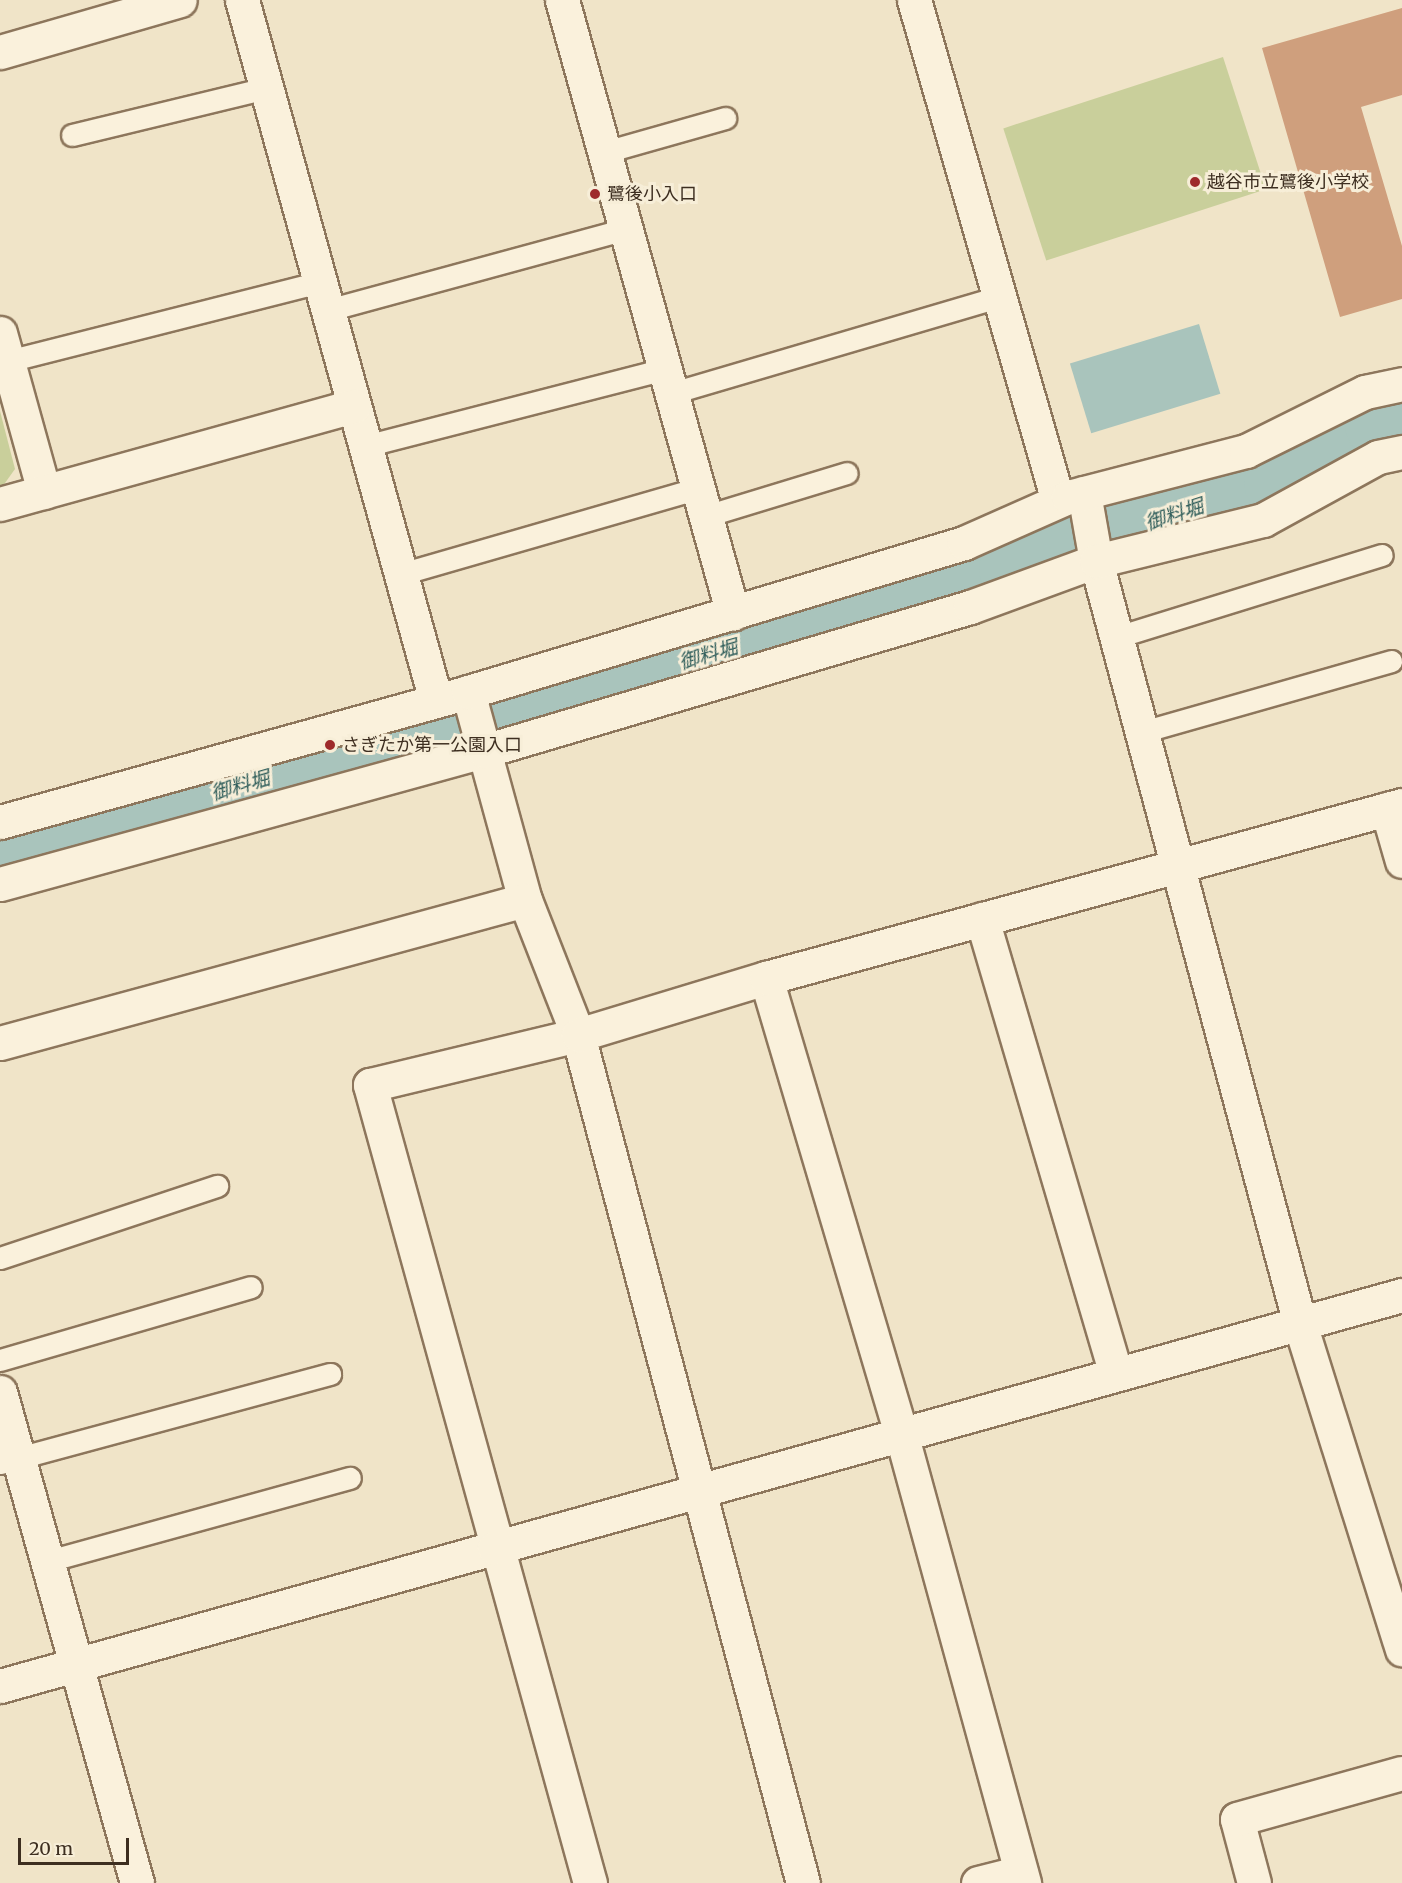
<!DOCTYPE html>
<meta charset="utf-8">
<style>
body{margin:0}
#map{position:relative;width:1402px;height:1883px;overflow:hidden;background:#f0e4c8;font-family:Merriweather,"Noto Sans JP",serif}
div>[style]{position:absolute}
.green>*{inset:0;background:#c9cf9b;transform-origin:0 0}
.water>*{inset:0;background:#a9c4bc;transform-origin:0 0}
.river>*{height:68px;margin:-34px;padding:0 34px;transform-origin:34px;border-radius:34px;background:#a9c4bc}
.building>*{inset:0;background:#cf9f7d}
.roads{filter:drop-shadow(2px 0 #8d765c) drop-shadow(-2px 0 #8d765c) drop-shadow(0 2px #8d765c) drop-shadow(0 -2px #8d765c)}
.service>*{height:21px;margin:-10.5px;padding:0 10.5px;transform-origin:10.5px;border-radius:10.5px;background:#faf1dc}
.minor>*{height:33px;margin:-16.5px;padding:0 16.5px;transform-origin:16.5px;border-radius:16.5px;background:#faf1dc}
.tertiary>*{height:33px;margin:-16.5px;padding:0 16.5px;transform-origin:16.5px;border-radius:16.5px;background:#faf1dc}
.dots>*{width:16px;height:16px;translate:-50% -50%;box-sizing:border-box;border:3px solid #f7eed8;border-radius:50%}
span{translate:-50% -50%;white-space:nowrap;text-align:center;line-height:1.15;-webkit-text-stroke:6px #f7eed8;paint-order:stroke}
.poi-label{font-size:18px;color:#3d2e20}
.left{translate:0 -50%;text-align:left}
.water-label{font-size:20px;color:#2f5d5a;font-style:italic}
.scale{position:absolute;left:18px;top:1838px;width:111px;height:27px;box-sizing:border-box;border:3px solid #3d2e20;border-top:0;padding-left:8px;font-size:18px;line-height:21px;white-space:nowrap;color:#3d2e20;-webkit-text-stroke:4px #f7eed8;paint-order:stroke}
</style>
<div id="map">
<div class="green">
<i style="left:1223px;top:57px;width:139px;height:231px;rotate:72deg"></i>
<i style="clip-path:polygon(0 411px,15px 469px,0 490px)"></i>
</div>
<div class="water">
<i style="left:1199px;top:324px;width:73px;height:135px;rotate:73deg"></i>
</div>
<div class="river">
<i style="left:0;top:852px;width:1052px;rotate:-15.61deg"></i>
<i style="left:1013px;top:569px;width:279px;rotate:-18deg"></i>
<i style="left:1278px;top:483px;width:116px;rotate:-29.9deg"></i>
<i style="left:1379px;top:425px;width:24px;rotate:-12deg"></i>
</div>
<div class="building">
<i style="clip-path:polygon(1402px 8px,1402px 95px,1361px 107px,1402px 246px,1402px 299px,1340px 317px,1262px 48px)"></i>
</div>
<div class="roads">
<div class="service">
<i style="left:72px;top:135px;width:200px;rotate:-13.6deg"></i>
<i style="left:605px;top:152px;width:125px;rotate:-15.8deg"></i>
<i style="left:328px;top:310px;width:310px;rotate:-15.2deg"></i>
<i style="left:8px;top:361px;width:322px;rotate:-14.2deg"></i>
<i style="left:672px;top:393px;width:341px;rotate:-16.4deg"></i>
<i style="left:365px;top:446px;width:310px;rotate:-14.4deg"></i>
<i style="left:706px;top:516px;width:147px;rotate:-17deg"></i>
<i style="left:401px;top:574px;width:309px;rotate:-16.1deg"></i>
<i style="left:1117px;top:637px;width:277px;rotate:-17.2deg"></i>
<i style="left:1142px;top:732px;width:259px;rotate:-15.9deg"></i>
<i style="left:0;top:1258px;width:229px;rotate:-18.4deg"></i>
<i style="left:0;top:1360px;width:261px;rotate:-16.2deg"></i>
<i style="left:0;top:1463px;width:342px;rotate:-15.1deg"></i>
<i style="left:48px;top:1561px;width:313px;rotate:-15.4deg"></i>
</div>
<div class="minor">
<i style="left:242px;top:0;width:727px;rotate:74.53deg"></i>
<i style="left:914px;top:0;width:521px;rotate:73.96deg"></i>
<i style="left:0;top:52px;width:187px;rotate:-16.1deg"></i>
<i style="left:0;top:333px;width:165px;rotate:74.5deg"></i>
<i style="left:1084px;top:493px;width:69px;rotate:80deg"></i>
<i style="left:1096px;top:561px;width:790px;rotate:75.03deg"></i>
<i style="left:1300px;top:1324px;width:341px;rotate:72.6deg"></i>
<i style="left:0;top:504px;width:367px;rotate:-15.5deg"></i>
<i style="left:468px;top:692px;width:216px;rotate:74.7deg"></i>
<i style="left:525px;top:900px;width:145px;rotate:68.6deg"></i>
<i style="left:578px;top:1035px;width:877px;rotate:75.14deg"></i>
<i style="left:1387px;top:809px;width:54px;rotate:73.9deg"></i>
<i style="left:0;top:884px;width:502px;rotate:-15.37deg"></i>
<i style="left:484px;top:751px;width:507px;rotate:-16.5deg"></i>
<i style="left:970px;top:607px;width:134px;rotate:-20.1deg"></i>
<i style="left:1096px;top:561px;width:172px;rotate:-13.8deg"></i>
<i style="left:1263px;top:520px;width:131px;rotate:-28.7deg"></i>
<i style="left:1378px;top:457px;width:25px;rotate:-12deg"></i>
<i style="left:982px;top:919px;width:474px;rotate:73.6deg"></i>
<i style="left:766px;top:978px;width:475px;rotate:73.5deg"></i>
<i style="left:901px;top:1433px;width:467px;rotate:74.7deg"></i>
<i style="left:0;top:1043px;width:544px;rotate:-15.24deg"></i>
<i style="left:0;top:1392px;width:510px;rotate:74.41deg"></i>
<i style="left:0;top:1686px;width:513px;rotate:-15.61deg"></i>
<i style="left:590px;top:1883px;width:828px;rotate:-105.41deg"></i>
<i style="left:370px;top:1085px;width:214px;rotate:-13.5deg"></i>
<i style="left:578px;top:1035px;width:196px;rotate:-16.9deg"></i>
<i style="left:766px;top:978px;width:659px;rotate:-15.22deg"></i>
<i style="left:978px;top:1883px;width:44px;rotate:-14.3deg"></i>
<i style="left:1254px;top:1883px;width:66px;rotate:-104.9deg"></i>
<i style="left:1237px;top:1819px;width:171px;rotate:-15.6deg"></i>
</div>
<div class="tertiary">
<i style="left:562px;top:0;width:637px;rotate:74.44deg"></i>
<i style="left:0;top:822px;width:486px;rotate:-15.5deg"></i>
<i style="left:468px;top:692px;width:518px;rotate:-16.72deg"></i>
<i style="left:964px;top:543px;width:114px;rotate:-23.9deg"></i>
<i style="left:1068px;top:497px;width:184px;rotate:-14.5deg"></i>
<i style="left:1246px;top:451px;width:133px;rotate:-26.4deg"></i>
<i style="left:1365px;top:392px;width:38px;rotate:-12deg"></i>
<i style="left:494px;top:1548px;width:943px;rotate:-15.57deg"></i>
</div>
</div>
<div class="dots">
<i style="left:1195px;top:182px;background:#9e2a2b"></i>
<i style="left:595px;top:194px;background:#9e2a2b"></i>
<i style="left:330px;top:745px;background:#9e2a2b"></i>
</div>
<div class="poi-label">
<span class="left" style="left:1207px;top:182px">越谷市立鷺後小学校</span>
<span class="left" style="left:607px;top:194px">鷺後小入口</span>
<span class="left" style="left:342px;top:745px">さぎたか第一公園入口</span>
</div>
<div class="water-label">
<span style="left:1174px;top:514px;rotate:-18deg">御料堀</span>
<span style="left:708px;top:654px;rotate:-16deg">御料堀</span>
<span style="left:240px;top:785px;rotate:-16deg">御料堀</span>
</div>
<div class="scale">20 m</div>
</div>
